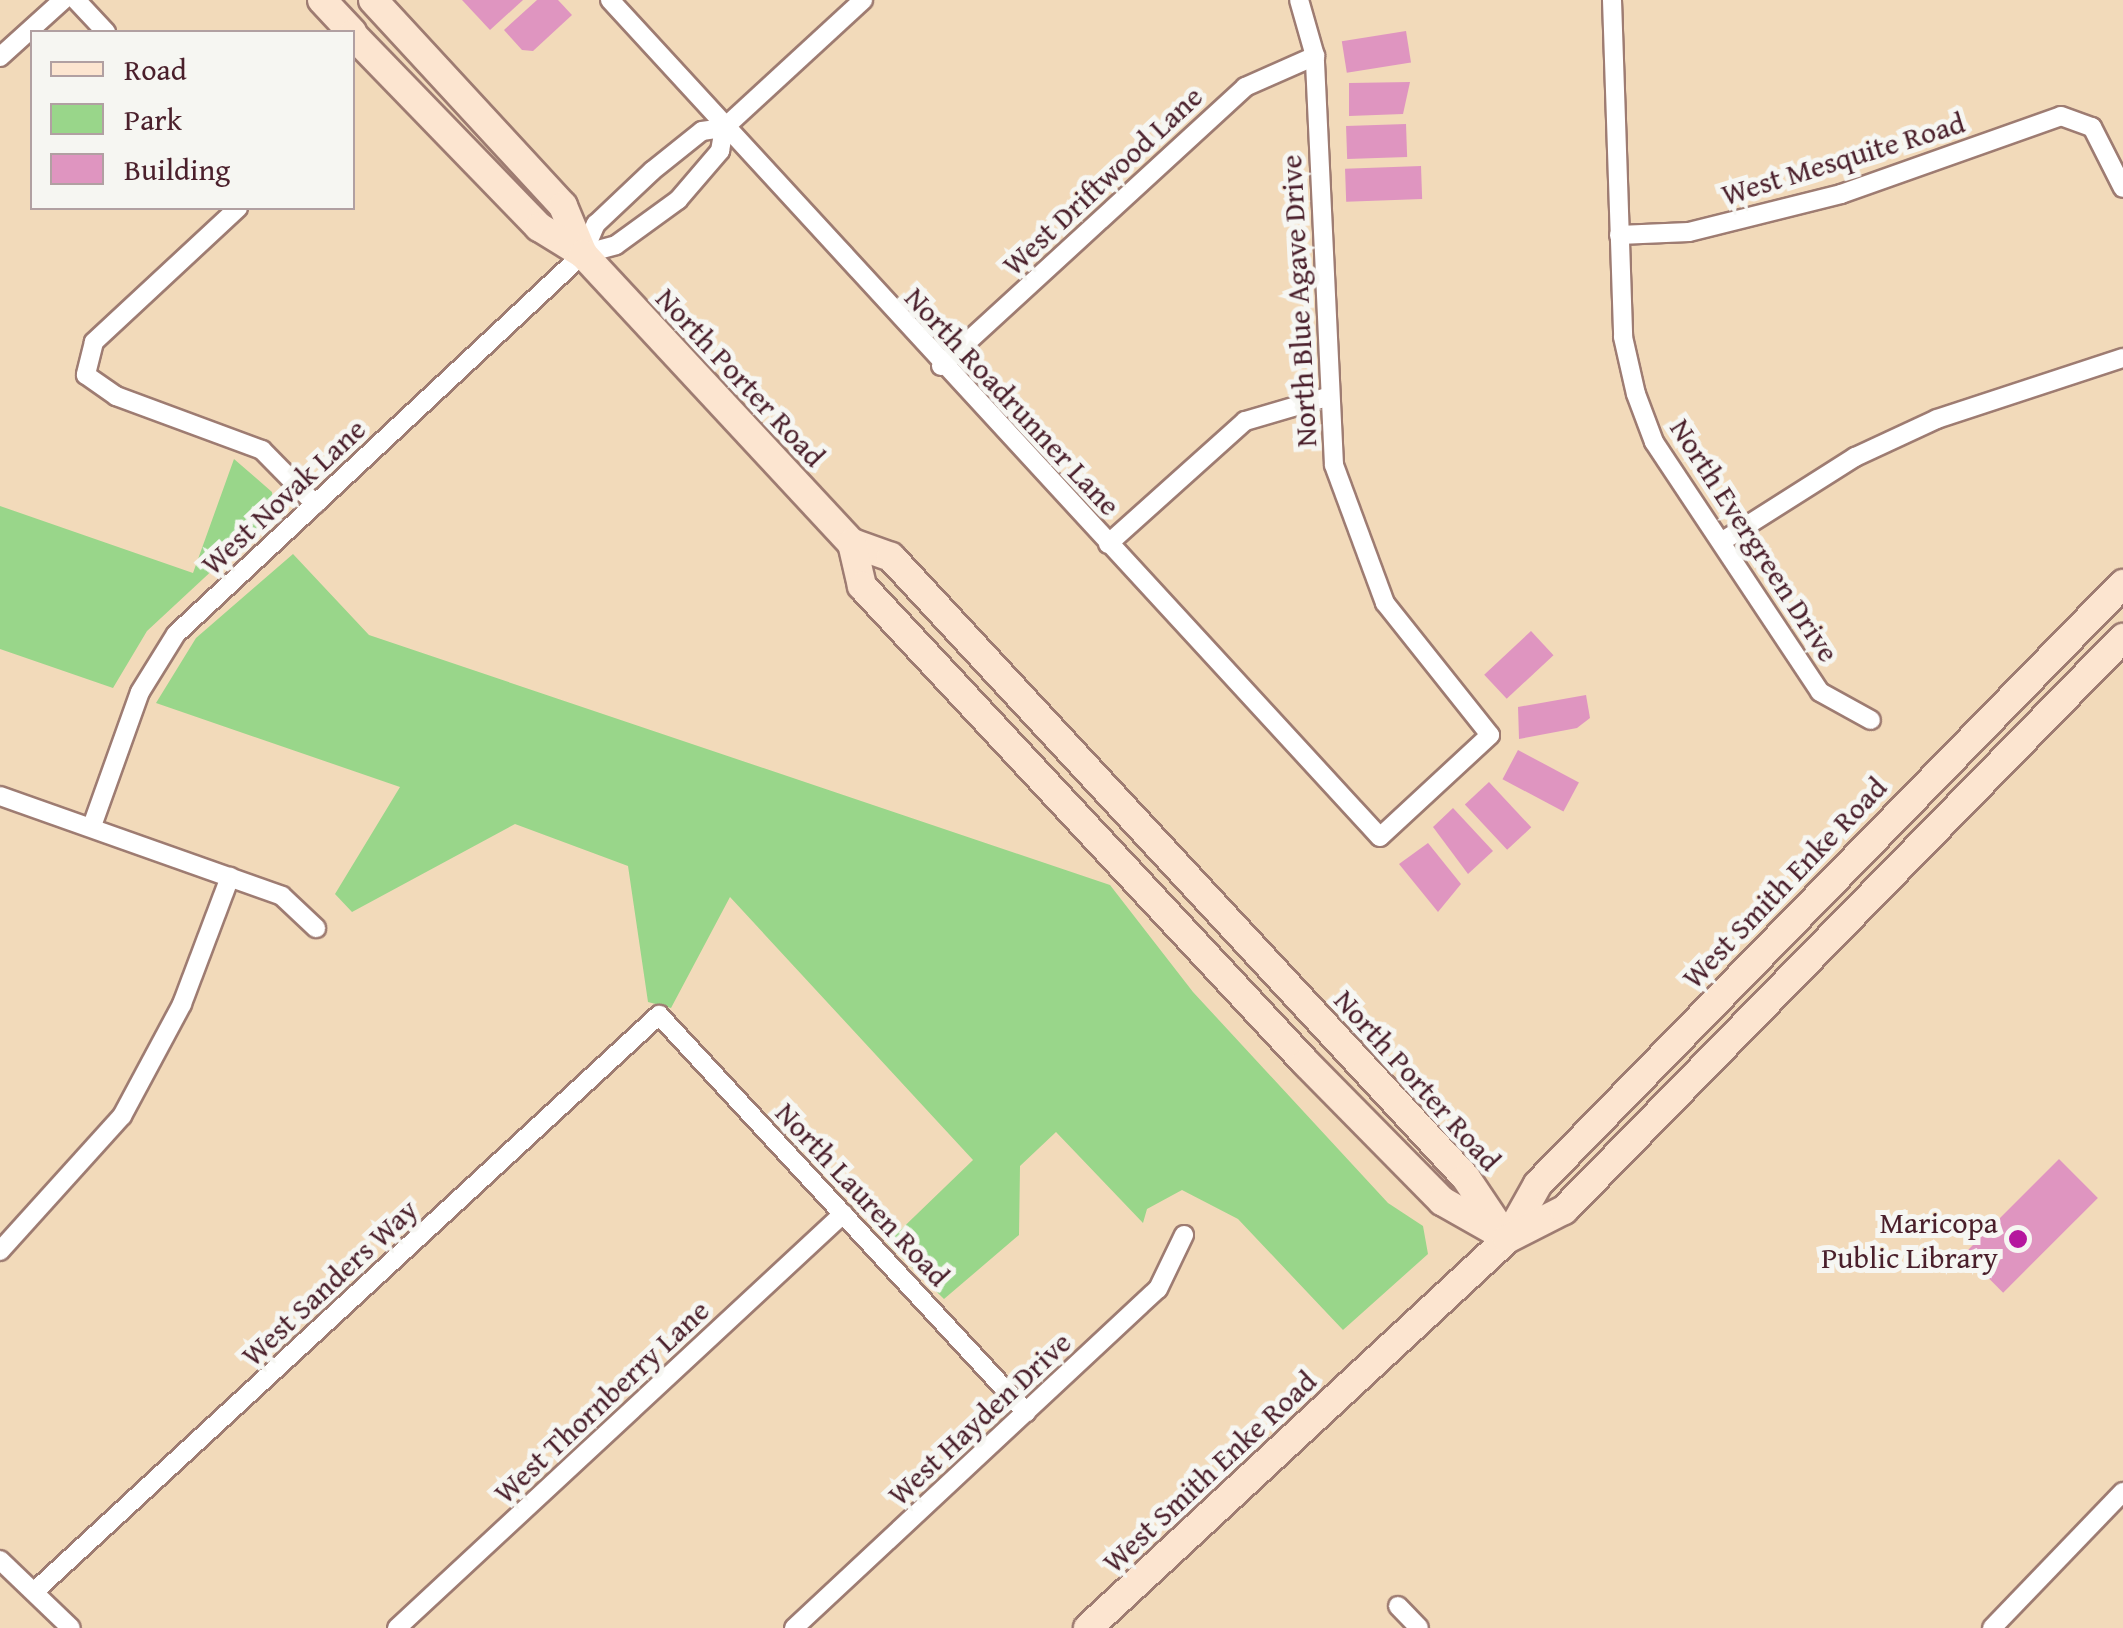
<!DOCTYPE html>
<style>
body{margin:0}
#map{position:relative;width:2123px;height:1628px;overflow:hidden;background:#f2daba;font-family:"Gentium Book Plus",serif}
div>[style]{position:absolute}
.green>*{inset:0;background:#99d68a}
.building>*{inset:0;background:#df95c0;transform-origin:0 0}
.roads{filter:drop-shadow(2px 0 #9e7c72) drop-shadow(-2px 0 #9e7c72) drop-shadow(0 2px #9e7c72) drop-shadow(0 -2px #9e7c72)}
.street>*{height:18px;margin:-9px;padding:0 9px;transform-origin:9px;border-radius:9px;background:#fff}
.secondary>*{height:28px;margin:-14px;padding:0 14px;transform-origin:14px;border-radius:14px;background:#fce5d0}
.dots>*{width:28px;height:28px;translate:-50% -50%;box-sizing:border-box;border:5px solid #f6f6f2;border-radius:50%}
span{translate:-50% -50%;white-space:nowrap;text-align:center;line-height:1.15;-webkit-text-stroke:10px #f6f6f2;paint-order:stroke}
.street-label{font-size:30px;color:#4a1f2b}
.poi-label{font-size:30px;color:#4a1f2b}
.right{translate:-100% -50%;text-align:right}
.legend{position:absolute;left:30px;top:30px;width:325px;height:180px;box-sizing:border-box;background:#f6f6f2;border:2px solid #b1a0a2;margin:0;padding:12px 18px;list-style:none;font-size:30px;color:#4a1f2b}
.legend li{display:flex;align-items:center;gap:20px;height:50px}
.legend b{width:50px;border:2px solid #b1a0a2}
</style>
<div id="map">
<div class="green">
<i style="clip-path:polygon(234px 459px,272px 492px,274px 513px,147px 631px,113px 688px,0 649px,0 506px,193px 573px)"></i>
<i style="clip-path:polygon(293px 554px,369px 635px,1110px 885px,1193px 992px,1388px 1203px,1423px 1226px,1428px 1254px,1343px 1330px,1238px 1219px,1182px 1190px,1147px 1209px,1143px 1223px,1056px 1132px,1020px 1166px,1019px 1235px,944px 1299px,887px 1243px,973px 1160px,730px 897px,671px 1008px,648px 1002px,628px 866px,515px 824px,352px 912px,335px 894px,400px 787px,156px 703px,196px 638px)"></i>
</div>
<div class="building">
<i style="clip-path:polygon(462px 0,523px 0,490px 30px)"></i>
<i style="clip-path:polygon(537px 0,558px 0,572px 15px,533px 51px,522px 50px,504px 30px)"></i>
<i style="left:1406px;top:31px;width:32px;height:65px;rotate:81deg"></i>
<i style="clip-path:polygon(1410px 82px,1403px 114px,1349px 116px,1349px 83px)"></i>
<i style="left:1406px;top:124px;width:33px;height:60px;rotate:88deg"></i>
<i style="left:1421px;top:166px;width:33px;height:76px;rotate:88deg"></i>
<i style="left:1531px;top:631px;width:33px;height:64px;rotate:47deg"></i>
<i style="clip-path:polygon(1586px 695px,1590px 718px,1577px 728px,1519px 739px,1518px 707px)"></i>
<i style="left:1518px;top:750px;width:69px;height:33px;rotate:28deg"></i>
<i style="left:1489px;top:782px;width:62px;height:33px;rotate:47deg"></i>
<i style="clip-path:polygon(1453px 808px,1493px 851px,1468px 874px,1433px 827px)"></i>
<i style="clip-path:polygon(1428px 843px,1461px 884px,1438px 912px,1399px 864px)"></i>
<i style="left:2059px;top:1159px;width:55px;height:134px;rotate:45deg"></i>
</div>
<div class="roads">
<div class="street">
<i style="left:76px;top:0;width:44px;rotate:46.8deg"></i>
<i style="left:610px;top:0;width:1137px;rotate:47.39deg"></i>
<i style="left:1380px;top:837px;width:150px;rotate:-42.8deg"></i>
<i style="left:1490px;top:735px;width:169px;rotate:-128.5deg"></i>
<i style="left:1385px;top:603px;width:147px;rotate:-110.3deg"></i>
<i style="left:1334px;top:465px;width:409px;rotate:-92.7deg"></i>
<i style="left:1315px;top:56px;width:58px;rotate:-105.9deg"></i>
<i style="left:1612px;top:0;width:337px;rotate:88.1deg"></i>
<i style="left:1623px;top:337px;width:58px;rotate:77.2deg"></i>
<i style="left:1636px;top:394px;width:51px;rotate:69.4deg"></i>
<i style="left:1654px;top:442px;width:300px;rotate:56.4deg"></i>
<i style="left:1820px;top:692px;width:58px;rotate:28.8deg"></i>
<i style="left:0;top:57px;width:85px;rotate:-42.1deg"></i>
<i style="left:238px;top:208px;width:197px;rotate:137.1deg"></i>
<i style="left:94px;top:342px;width:34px;rotate:104deg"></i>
<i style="left:86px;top:375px;width:37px;rotate:35deg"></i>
<i style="left:116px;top:396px;width:156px;rotate:20.3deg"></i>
<i style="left:262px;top:450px;width:76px;rotate:45.5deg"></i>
<i style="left:1619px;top:235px;width:70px;rotate:-2.5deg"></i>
<i style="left:1689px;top:232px;width:157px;rotate:-14deg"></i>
<i style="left:1841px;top:194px;width:233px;rotate:-19.5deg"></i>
<i style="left:2061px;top:116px;width:33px;rotate:20deg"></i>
<i style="left:2092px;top:127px;width:68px;rotate:63.1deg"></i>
<i style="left:583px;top:254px;width:34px;rotate:-15deg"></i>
<i style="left:616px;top:245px;width:77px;rotate:-36deg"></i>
<i style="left:678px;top:200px;width:65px;rotate:-49.4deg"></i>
<i style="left:720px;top:151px;width:23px;rotate:-80deg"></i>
<i style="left:941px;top:366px;width:413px;rotate:-42.5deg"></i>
<i style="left:1245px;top:87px;width:77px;rotate:-23.9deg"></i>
<i style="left:1721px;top:542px;width:159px;rotate:-32.4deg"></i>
<i style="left:1855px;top:457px;width:90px;rotate:-24.9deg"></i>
<i style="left:1937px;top:419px;width:196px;rotate:-18.2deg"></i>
<i style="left:1108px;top:544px;width:184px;rotate:-41.9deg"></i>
<i style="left:1245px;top:421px;width:85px;rotate:-16.3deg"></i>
<i style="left:0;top:796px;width:299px;rotate:19.5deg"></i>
<i style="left:282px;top:896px;width:47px;rotate:43.3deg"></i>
<i style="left:92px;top:826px;width:142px;rotate:-70.3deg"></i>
<i style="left:140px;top:692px;width:68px;rotate:-58.2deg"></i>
<i style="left:176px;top:634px;width:557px;rotate:-43.04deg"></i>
<i style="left:583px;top:254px;width:33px;rotate:-67deg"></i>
<i style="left:596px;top:224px;width:77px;rotate:-43.4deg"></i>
<i style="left:652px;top:171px;width:64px;rotate:-38.7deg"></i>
<i style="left:702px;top:131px;width:22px;rotate:-8deg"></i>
<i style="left:724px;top:128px;width:189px;rotate:-42.6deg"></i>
<i style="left:0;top:1251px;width:182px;rotate:-47.9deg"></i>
<i style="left:122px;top:1116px;width:127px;rotate:-61.8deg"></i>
<i style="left:182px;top:1004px;width:136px;rotate:-69.3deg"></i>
<i style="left:0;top:1560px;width:98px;rotate:43.8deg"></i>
<i style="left:36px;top:1590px;width:848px;rotate:-42.71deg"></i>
<i style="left:659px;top:1015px;width:541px;rotate:47.25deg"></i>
<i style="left:1398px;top:1606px;width:30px;rotate:46deg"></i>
<i style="left:397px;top:1628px;width:609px;rotate:-42.87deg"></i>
<i style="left:794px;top:1628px;width:497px;rotate:-43deg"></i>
<i style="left:1158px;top:1289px;width:60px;rotate:-64.3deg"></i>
<i style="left:1992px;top:1628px;width:189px;rotate:-46.1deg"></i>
</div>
<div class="secondary">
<i style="left:322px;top:0;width:44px;rotate:46.8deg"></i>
<i style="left:373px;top:0;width:280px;rotate:47.3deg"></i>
<i style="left:563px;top:206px;width:52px;rotate:67.4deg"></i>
<i style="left:352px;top:34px;width:269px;rotate:45.9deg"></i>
<i style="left:539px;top:227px;width:52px;rotate:31.5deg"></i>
<i style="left:583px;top:254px;width:395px;rotate:47.1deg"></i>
<i style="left:852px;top:543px;width:41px;rotate:19.7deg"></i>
<i style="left:891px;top:557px;width:846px;rotate:47.2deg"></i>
<i style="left:1466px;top:1178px;width:73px;rotate:56.1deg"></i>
<i style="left:852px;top:543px;width:44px;rotate:76.9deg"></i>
<i style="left:862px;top:586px;width:652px;rotate:47.05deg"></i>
<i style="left:1306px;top:1063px;width:194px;rotate:45.4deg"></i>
<i style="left:1442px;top:1201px;width:69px;rotate:29.5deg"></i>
<i style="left:1507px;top:1239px;width:63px;rotate:-60.6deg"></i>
<i style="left:1538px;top:1184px;width:838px;rotate:-45.73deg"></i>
<i style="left:1088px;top:1628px;width:572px;rotate:-42.87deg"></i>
<i style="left:1507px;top:1239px;width:64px;rotate:-27deg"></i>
<i style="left:1564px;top:1210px;width:800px;rotate:-45.66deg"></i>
</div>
</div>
<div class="dots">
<i style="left:2018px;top:1239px;background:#b5179e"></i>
</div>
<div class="street-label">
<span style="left:1843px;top:158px;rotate:-17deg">West Mesquite Road</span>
<span style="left:1102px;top:180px;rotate:-43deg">West Driftwood Lane</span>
<span style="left:1298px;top:301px;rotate:-93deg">North Blue Agave Drive</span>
<span style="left:741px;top:377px;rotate:47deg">North Porter Road</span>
<span style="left:1013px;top:401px;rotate:47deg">North Roadrunner Lane</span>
<span style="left:283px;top:496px;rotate:-43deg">West Novak Lane</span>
<span style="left:1755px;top:540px;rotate:57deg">North Evergreen Drive</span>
<span style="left:1784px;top:882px;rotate:-46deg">West Smith Enke Road</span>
<span style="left:1418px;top:1080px;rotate:48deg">North Porter Road</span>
<span style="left:863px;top:1194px;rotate:47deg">North Lauren Road</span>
<span style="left:329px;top:1282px;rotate:-43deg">West Sanders Way</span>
<span style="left:601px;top:1401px;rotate:-43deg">West Thornberry Lane</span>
<span style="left:979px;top:1418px;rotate:-43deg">West Hayden Drive</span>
<span style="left:1209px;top:1471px;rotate:-43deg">West Smith Enke Road</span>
</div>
<div class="poi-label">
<span class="right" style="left:1998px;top:1239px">Maricopa<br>Public Library</span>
</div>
<ul class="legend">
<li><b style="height:12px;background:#fce5d0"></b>Road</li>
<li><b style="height:28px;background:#99d68a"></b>Park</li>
<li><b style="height:28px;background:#df95c0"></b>Building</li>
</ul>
</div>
